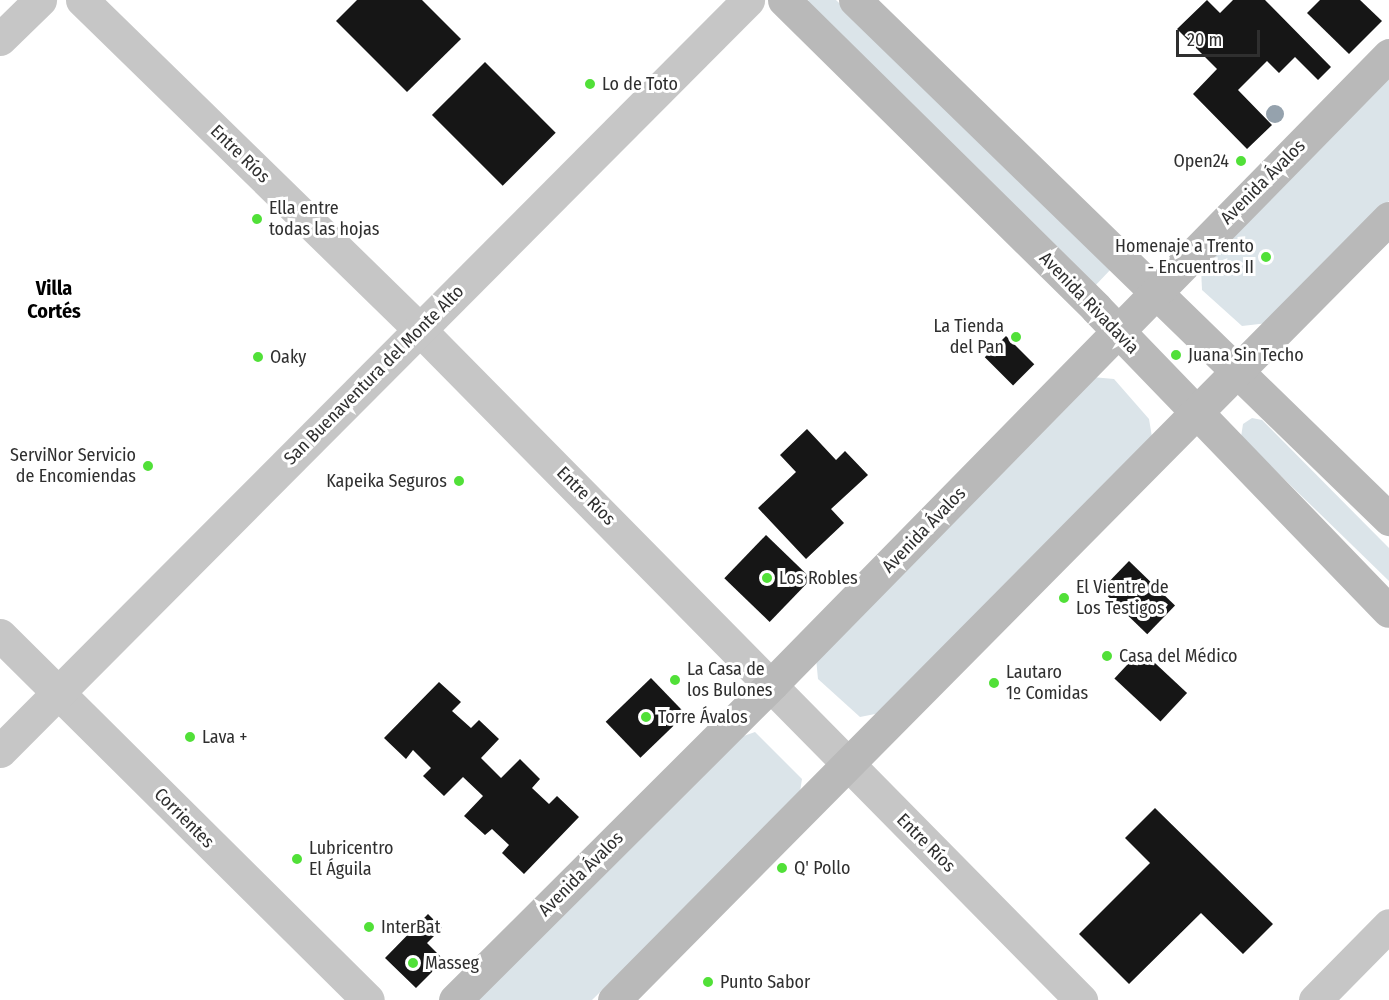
<!DOCTYPE html>
<meta charset="utf-8">
<style>
body{margin:0}
#map{position:relative;width:1389px;height:1000px;overflow:hidden;background:#fff;font-family:"Fira Sans Condensed",sans-serif}
div>[style]{position:absolute}
.green>*{inset:0;background:#dbe4e9}
.building>*{inset:0;background:#161616;transform-origin:0 0}
.street>*{height:33px;margin:-16.5px;padding:0 16.5px;transform-origin:16.5px;border-radius:16.5px;background:#c6c6c6}
.secondary>*{height:33px;margin:-16.5px;padding:0 16.5px;transform-origin:16.5px;border-radius:16.5px;background:#b9b9b9}
.trees>*{width:18px;height:18px;margin:-9px;border-radius:50%;background:#95a2ad}
.dots>*{width:16px;height:16px;translate:-50% -50%;box-sizing:border-box;border:3px solid #fff;border-radius:50%}
span{translate:-50% -50%;white-space:nowrap;text-align:center;line-height:1.15;-webkit-text-stroke:6px #fff;paint-order:stroke}
.poi-label{font-size:18px;color:#2f2f2f}
.left{translate:0 -50%;text-align:left}
.right{translate:-100% -50%;text-align:right}
.street-label{font-size:18px;color:#2f2f2f}
.neighbourhood-label{font-size:20px;color:#000;font-weight:700}
.scale{position:absolute;left:1176px;top:30px;width:84px;height:27px;box-sizing:border-box;border:3px solid #2f2f2f;border-top:0;padding-left:8px;font-size:18px;line-height:21px;white-space:nowrap;color:#2f2f2f;-webkit-text-stroke:4px #fff;paint-order:stroke}
</style>
<div id="map">
<div class="green">
<i style="clip-path:polygon(809px 0,836px 0,1112px 268px,1092px 289px,806px 2px)"></i>
<i style="clip-path:polygon(1389px 78px,1389px 201px,1268px 323px,1242px 326px,1202px 290px,1201px 268px)"></i>
<i style="clip-path:polygon(1092px 377px,1114px 379px,1149px 419px,1152px 437px,885px 712px,860px 717px,818px 679px,816px 658px)"></i>
<i style="clip-path:polygon(1252px 418px,1262px 420px,1389px 548px,1389px 581px,1241px 437px,1243px 424px)"></i>
<i style="clip-path:polygon(755px 732px,802px 779px,799px 798px,592px 1000px,473px 1000px,738px 738px)"></i>
</div>
<div class="building">
<i style="clip-path:polygon(357px 0,422px 0,461px 39px,407px 92px,336px 21px)"></i>
<i style="clip-path:polygon(1207px 0,1220px 13px,1233px 0,1265px 0,1331px 67px,1318px 80px,1295px 57px,1279px 73px,1267px 61px,1238px 90px,1272px 125px,1247px 149px,1193px 94px,1217px 69px,1177px 29px)"></i>
<i style="clip-path:polygon(1320px 0,1360px 0,1382px 21px,1349px 54px,1307px 13px)"></i>
<i style="left:485px;top:62px;width:100px;height:75px;rotate:45deg"></i>
<i style="left:1006px;top:336px;width:40px;height:30px;rotate:45deg"></i>
<i style="clip-path:polygon(807px 429px,836px 460px,845px 451px,868px 475px,831px 509px,844px 523px,806px 559px,758px 508px,796px 472px,780px 455px)"></i>
<i style="left:766px;top:535px;width:63px;height:60px;rotate:44deg"></i>
<i style="left:1129px;top:561px;width:64px;height:40px;rotate:44deg"></i>
<i style="left:1141px;top:650px;width:63px;height:39px;rotate:43deg"></i>
<i style="left:651px;top:678px;width:50px;height:63px;rotate:46deg"></i>
<i style="clip-path:polygon(439px 682px,461px 702px,452px 711px,471px 728px,479px 720px,499px 739px,481px 758px,501px 778px,520px 759px,540px 779px,532px 788px,549px 804px,557px 796px,579px 817px,524px 874px,502px 853px,509px 845px,492px 829px,485px 835px,464px 816px,483px 796px,463px 777px,444px 796px,423px 776px,431px 768px,413px 750px,406px 759px,384px 738px)"></i>
<i style="clip-path:polygon(1155px 808px,1273px 924px,1243px 954px,1201px 913px,1129px 984px,1079px 934px,1150px 863px,1125px 838px)"></i>
<i style="clip-path:polygon(428px 914px,442px 928px,427px 943px,444px 960px,416px 988px,385px 958px)"></i>
</div>
<div class="street">
<i style="left:82px;top:0;width:471px;rotate:44.3deg"></i>
<i style="left:419px;top:329px;width:943px;rotate:45.39deg"></i>
<i style="left:0;top:39px;width:56px;rotate:-44.3deg"></i>
<i style="left:0;top:635px;width:518px;rotate:44.77deg"></i>
<i style="left:0;top:751px;width:1060px;rotate:-45.11deg"></i>
<i style="left:1315px;top:1000px;width:105px;rotate:-45.4deg"></i>
</div>
<div class="secondary">
<i style="left:784px;top:0;width:438px;rotate:44.6deg"></i>
<i style="left:1096px;top:308px;width:421px;rotate:46deg"></i>
<i style="left:855px;top:0;width:745px;rotate:44.18deg"></i>
<i style="left:455px;top:1000px;width:448px;rotate:-44.9deg"></i>
<i style="left:772px;top:684px;width:881px;rotate:-45.55deg"></i>
<i style="left:614px;top:1000px;width:1101px;rotate:-45.26deg"></i>
</div>
<div class="trees">
<i style="left:1275px;top:114px"></i>
</div>
<div class="dots">
<i style="left:590px;top:84px;background:#51e038"></i>
<i style="left:1241px;top:161px;background:#51e038"></i>
<i style="left:257px;top:219px;background:#51e038"></i>
<i style="left:1266px;top:257px;background:#51e038"></i>
<i style="left:1016px;top:337px;background:#51e038"></i>
<i style="left:1176px;top:355px;background:#51e038"></i>
<i style="left:258px;top:357px;background:#51e038"></i>
<i style="left:148px;top:466px;background:#51e038"></i>
<i style="left:459px;top:481px;background:#51e038"></i>
<i style="left:767px;top:578px;background:#51e038"></i>
<i style="left:1064px;top:598px;background:#51e038"></i>
<i style="left:1107px;top:656px;background:#51e038"></i>
<i style="left:675px;top:680px;background:#51e038"></i>
<i style="left:994px;top:683px;background:#51e038"></i>
<i style="left:646px;top:717px;background:#51e038"></i>
<i style="left:190px;top:737px;background:#51e038"></i>
<i style="left:297px;top:859px;background:#51e038"></i>
<i style="left:782px;top:868px;background:#51e038"></i>
<i style="left:369px;top:927px;background:#51e038"></i>
<i style="left:413px;top:963px;background:#51e038"></i>
<i style="left:708px;top:982px;background:#51e038"></i>
</div>
<div class="poi-label">
<span class="left" style="left:602px;top:84px">Lo de Toto</span>
<span class="right" style="left:1229px;top:161px">Open24</span>
<span class="left" style="left:269px;top:219px">Ella entre<br>todas las hojas</span>
<span class="right" style="left:1254px;top:257px">Homenaje a Trento<br>- Encuentros II</span>
<span class="right" style="left:1004px;top:337px">La Tienda<br>del Pan</span>
<span class="left" style="left:1188px;top:355px">Juana Sin Techo</span>
<span class="left" style="left:270px;top:357px">Oaky</span>
<span class="right" style="left:136px;top:466px">ServiNor Servicio<br>de Encomiendas</span>
<span class="right" style="left:447px;top:481px">Kapeika Seguros</span>
<span class="left" style="left:779px;top:578px">Los Robles</span>
<span class="left" style="left:1076px;top:598px">El Vientre de<br>Los Testigos</span>
<span class="left" style="left:1119px;top:656px">Casa del Médico</span>
<span class="left" style="left:687px;top:680px">La Casa de<br>los Bulones</span>
<span class="left" style="left:1006px;top:683px">Lautaro<br>1º Comidas</span>
<span class="left" style="left:658px;top:717px">Torre Ávalos</span>
<span class="left" style="left:202px;top:737px">Lava +</span>
<span class="left" style="left:309px;top:859px">Lubricentro<br>El Águila</span>
<span class="left" style="left:794px;top:868px">Q' Pollo</span>
<span class="left" style="left:381px;top:927px">InterBat</span>
<span class="left" style="left:425px;top:963px">Masseg</span>
<span class="left" style="left:720px;top:982px">Punto Sabor</span>
</div>
<div class="street-label">
<span style="left:240px;top:154px;rotate:44deg">Entre Ríos</span>
<span style="left:1263px;top:182px;rotate:-45deg">Avenida Ávalos</span>
<span style="left:1089px;top:303px;rotate:46deg">Avenida Rivadavia</span>
<span style="left:374px;top:375px;rotate:-45deg">San Buenaventura del Monte Alto</span>
<span style="left:586px;top:496px;rotate:45deg">Entre Ríos</span>
<span style="left:924px;top:530px;rotate:-46deg">Avenida Ávalos</span>
<span style="left:184px;top:818px;rotate:45deg">Corrientes</span>
<span style="left:926px;top:843px;rotate:45deg">Entre Ríos</span>
<span style="left:581px;top:874px;rotate:-45deg">Avenida Ávalos</span>
</div>
<div class="neighbourhood-label">
<span style="left:54px;top:300px">Villa<br>Cortés</span>
</div>
<div class="scale">20 m</div>
</div>
